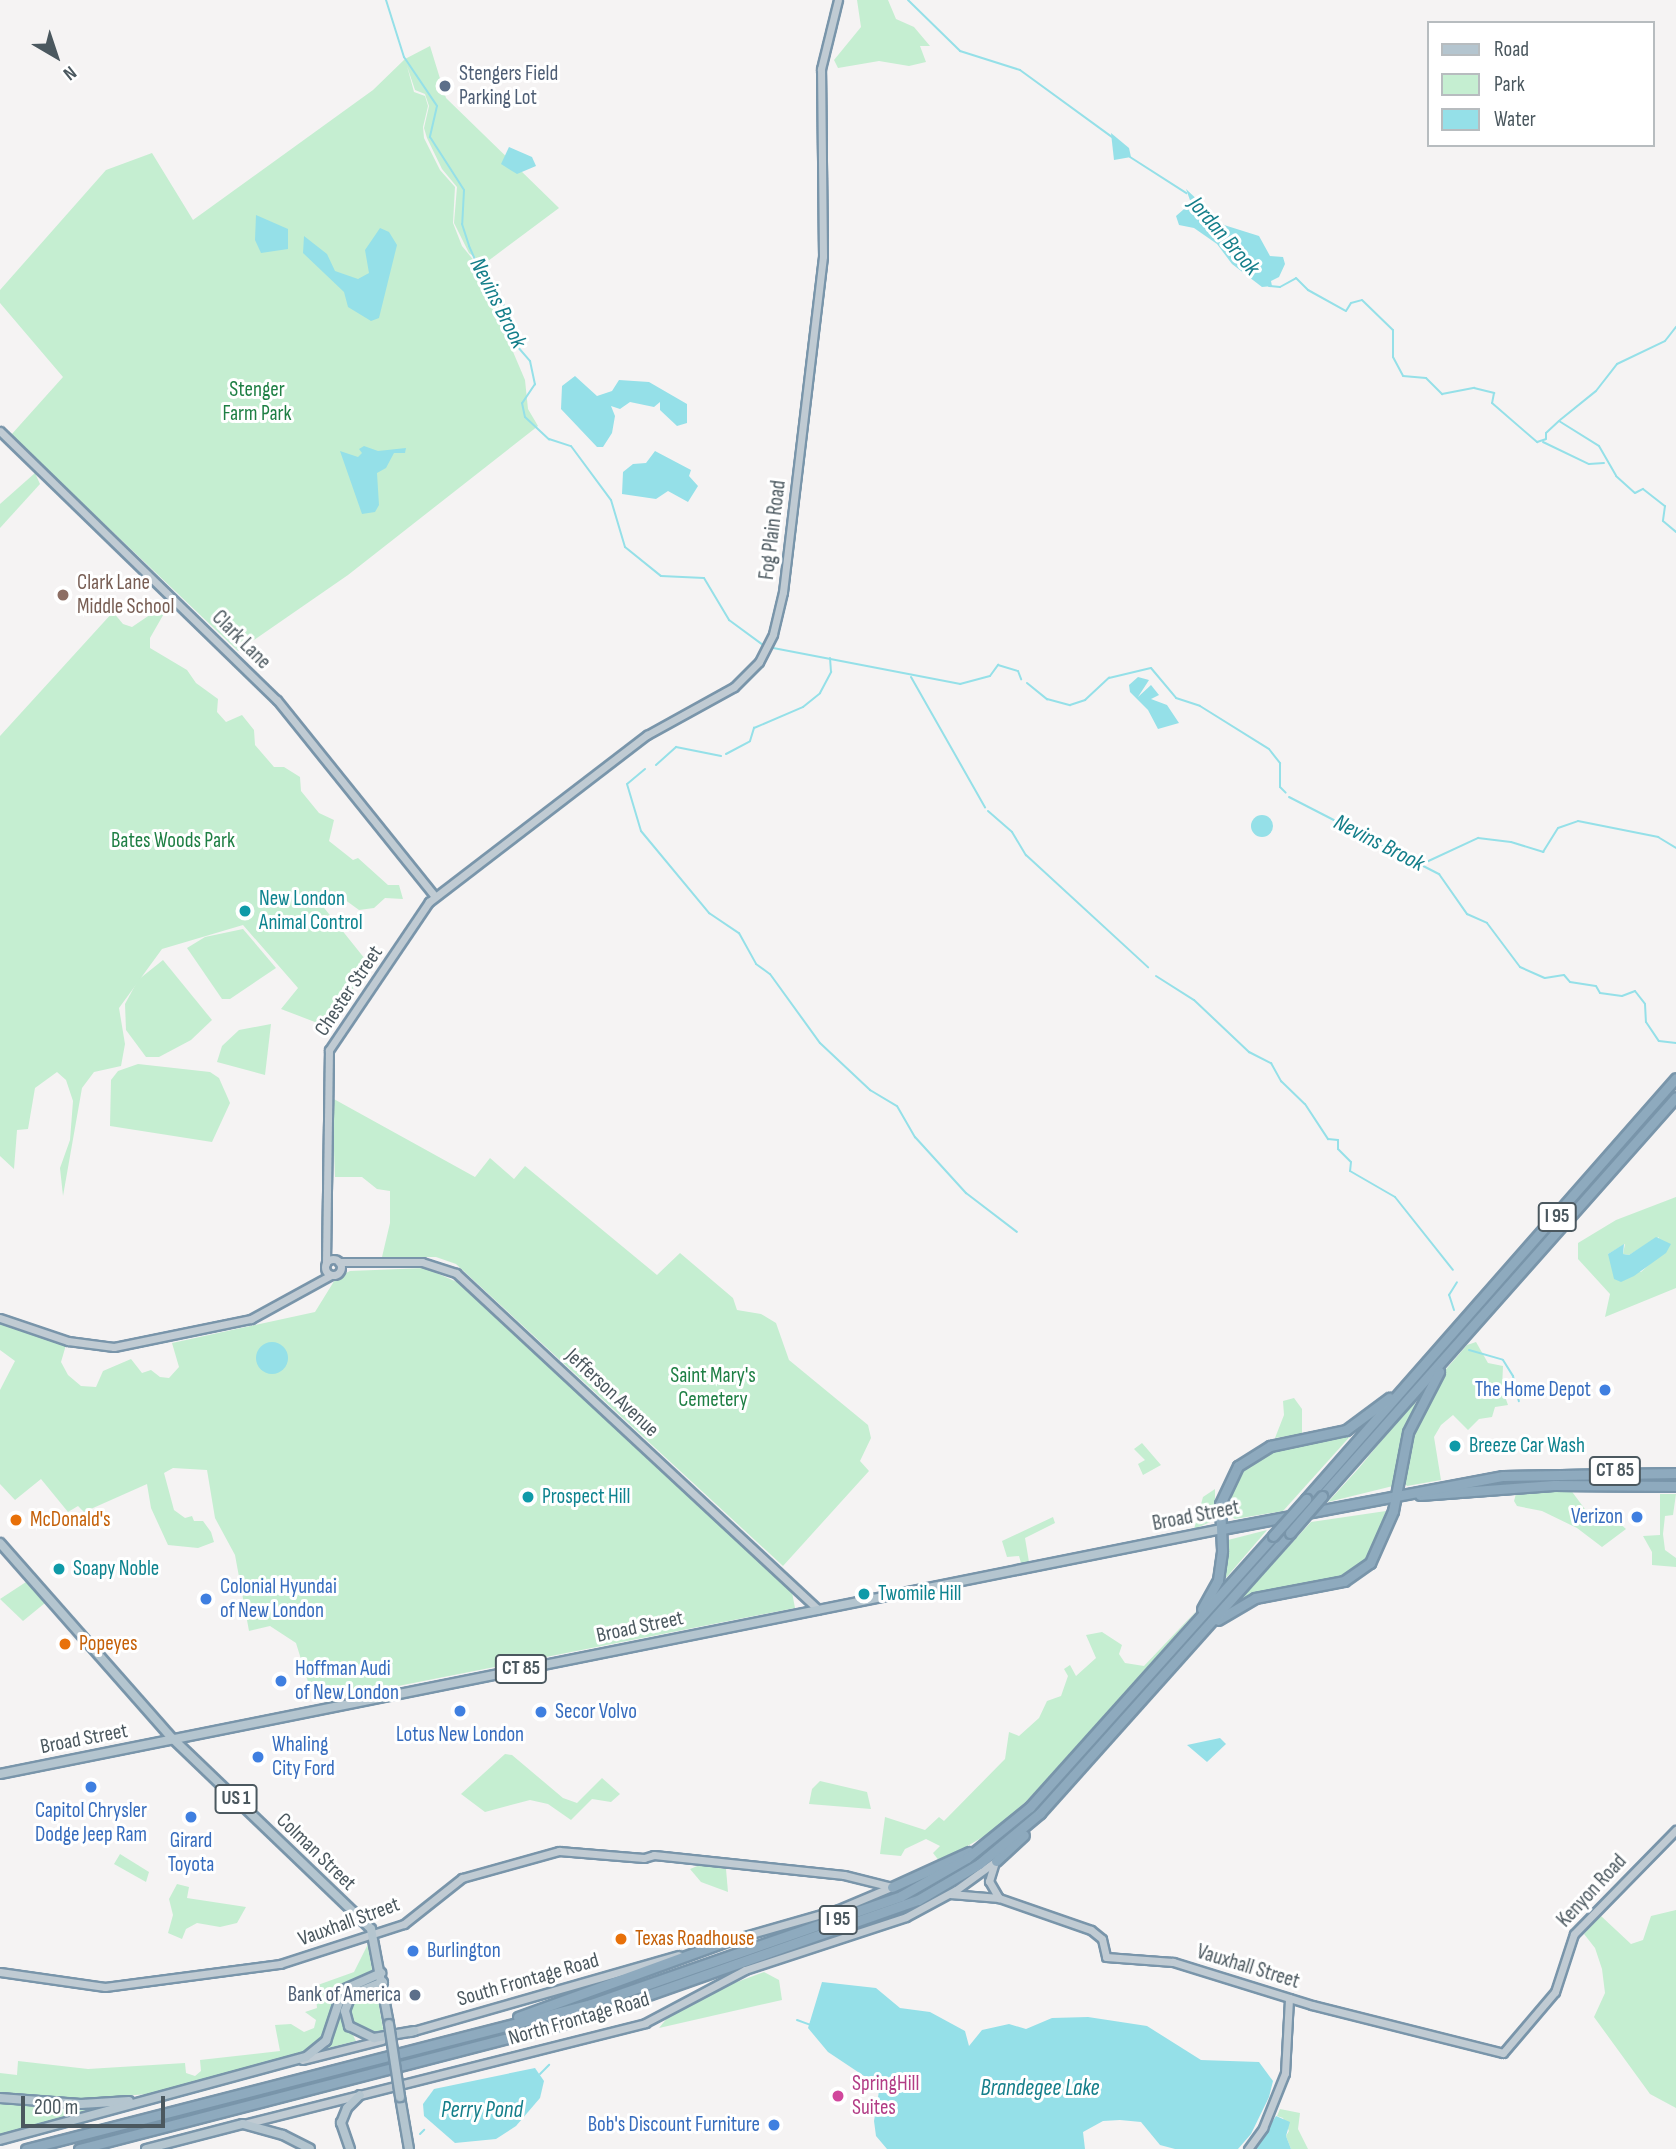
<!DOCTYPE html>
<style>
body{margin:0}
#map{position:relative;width:1676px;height:2149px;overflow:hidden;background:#f5f3f3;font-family:"Sofia Sans Condensed",sans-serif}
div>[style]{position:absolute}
.green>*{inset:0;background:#c5eed1}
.water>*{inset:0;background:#95e0e8}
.round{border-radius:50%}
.stream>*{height:2px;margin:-1px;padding:0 1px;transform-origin:1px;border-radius:1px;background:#95e0e8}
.roads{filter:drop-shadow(2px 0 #7995aa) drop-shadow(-2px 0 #7995aa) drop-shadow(0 2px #7995aa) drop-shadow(0 -2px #7995aa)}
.secondary>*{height:7px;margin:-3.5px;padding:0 3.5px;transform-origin:3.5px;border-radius:3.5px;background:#c0cbd3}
.secondary>.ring{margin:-3.5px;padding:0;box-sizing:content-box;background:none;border:7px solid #c0cbd3;border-radius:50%}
.primary>*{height:8px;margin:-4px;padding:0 4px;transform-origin:4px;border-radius:4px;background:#b4c5cf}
.highway>*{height:9px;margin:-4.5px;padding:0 4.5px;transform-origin:4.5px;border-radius:4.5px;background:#8eaabe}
.bridges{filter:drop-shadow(2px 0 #7995aa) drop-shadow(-2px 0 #7995aa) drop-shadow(0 2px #7995aa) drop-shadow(0 -2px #7995aa)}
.primary-bridge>*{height:8px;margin:-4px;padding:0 4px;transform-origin:4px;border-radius:4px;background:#b4c5cf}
.highway-bridge>*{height:9px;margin:-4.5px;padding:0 4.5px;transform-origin:4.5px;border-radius:4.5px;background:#8eaabe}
.dots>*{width:19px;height:19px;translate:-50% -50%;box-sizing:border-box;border:4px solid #fff;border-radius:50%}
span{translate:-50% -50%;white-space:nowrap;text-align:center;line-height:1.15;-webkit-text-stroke:6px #fff;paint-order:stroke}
.shield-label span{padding:2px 5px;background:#fff;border:2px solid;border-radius:5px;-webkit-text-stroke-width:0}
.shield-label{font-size:19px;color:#4b585f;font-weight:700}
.service-label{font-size:21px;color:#4e5e75}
.left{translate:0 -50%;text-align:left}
.right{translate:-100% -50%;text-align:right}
.park-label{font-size:21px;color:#1e7f44}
.street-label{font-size:21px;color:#4b585f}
.education-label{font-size:21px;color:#785e54}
.culture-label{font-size:21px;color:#0d838f}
.shop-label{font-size:21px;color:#366cbe}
.food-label{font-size:21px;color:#c56008}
.hotel-label{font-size:21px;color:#b23c85}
.water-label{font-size:23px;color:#147e8a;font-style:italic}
.legend{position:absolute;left:1427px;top:21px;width:228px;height:126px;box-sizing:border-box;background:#fff;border:2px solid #b7bcbf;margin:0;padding:9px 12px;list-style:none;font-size:21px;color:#4b585f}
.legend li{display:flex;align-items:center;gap:14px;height:35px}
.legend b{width:35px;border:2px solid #b7bcbf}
.north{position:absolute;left:21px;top:21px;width:70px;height:70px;-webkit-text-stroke:5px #fff;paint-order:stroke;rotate:141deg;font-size:19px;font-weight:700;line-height:28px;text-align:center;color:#4b585f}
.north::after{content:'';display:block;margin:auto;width:24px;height:32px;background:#4b585f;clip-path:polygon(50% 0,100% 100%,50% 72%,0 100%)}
.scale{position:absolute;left:21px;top:2096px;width:144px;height:32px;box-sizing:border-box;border:4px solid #4b585f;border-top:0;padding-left:9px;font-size:21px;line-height:24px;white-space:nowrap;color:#4b585f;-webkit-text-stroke:5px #fff;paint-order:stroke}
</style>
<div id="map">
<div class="green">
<i style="clip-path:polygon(857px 0,888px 0,896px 19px,914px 27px,930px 46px,920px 46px,926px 62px,909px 66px,879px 61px,838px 68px,834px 60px,861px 27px)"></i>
<i style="clip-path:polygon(430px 46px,446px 98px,559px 208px,484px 264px,469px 253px,454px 223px,457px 187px,442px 169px,427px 138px,424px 128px,429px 106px,425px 94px,415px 90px,407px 66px,414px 92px,425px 96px,428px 106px,423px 127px,424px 138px,440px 170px,455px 187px,453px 223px,462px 246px,493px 284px,505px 333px,525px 380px,528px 409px,538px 426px,348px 575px,238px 651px,11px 435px,63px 377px,0 303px,0 290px,106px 170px,152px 153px,193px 220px,373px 90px,405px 59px)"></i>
<i style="clip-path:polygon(35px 473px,40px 484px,0 528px,0 504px)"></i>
<i style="clip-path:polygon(163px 606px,166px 610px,150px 638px,150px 648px,187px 670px,196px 683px,218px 699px,217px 712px,226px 722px,242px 715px,254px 730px,255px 745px,274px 767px,284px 767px,300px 777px,301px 791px,319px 813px,334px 820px,329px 841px,353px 860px,358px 858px,388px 885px,399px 885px,403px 899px,385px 898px,374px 908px,359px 910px,337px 894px,321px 904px,369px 964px,328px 1027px,281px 1009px,298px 988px,243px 925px,162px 949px,119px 1008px,125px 1044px,121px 1066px,94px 1072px,82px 1088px,63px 1196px,60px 1168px,70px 1140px,73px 1101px,66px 1080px,57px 1072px,35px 1088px,28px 1129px,17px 1130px,14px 1169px,0 1156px,0 736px,113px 612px,123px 624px,132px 627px)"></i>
<i style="clip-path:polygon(243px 929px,276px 968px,230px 999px,222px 999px,187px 948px,205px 937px)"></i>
<i style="clip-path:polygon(163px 960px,212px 1020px,191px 1040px,159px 1057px,146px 1057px,126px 1030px,125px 1004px,138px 980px)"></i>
<i style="clip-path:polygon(271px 1024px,265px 1075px,217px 1062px,222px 1046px,239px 1030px)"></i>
<i style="clip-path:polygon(138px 1064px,210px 1072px,219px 1078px,230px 1103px,212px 1142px,110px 1126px,111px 1080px,118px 1071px)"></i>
<i style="clip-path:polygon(332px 1098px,475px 1177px,490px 1158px,514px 1179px,525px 1166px,657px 1275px,680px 1253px,733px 1298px,737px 1310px,761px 1314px,776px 1323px,789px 1360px,868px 1425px,871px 1438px,860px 1461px,869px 1471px,783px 1566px,456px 1264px,436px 1257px,382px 1257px,390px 1223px,390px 1191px,377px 1189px,362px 1177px,335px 1177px)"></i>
<i style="clip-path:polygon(evenodd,1676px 1197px,1676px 1288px,1605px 1317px,1610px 1294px,1578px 1259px,1578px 1243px,1616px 1220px,1676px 1197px,1659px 1237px,1652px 1262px,1641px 1272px,1608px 1254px,1625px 1244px,1623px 1254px,1629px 1255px,1659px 1237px)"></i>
<i style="clip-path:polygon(425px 1268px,457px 1282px,792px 1592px,795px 1608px,327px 1700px,325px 1687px,309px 1685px,296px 1643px,270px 1626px,249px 1631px,235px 1555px,215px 1518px,207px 1470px,173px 1468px,164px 1473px,174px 1510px,185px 1518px,192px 1516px,194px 1521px,203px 1521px,211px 1532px,214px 1542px,198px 1548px,168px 1545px,151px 1508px,147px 1484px,84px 1512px,78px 1506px,68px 1512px,41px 1479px,15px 1500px,0 1484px,0 1390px,15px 1361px,0 1350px,0 1322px,66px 1345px,61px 1362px,68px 1375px,81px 1386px,96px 1387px,103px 1371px,131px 1359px,142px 1373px,151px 1370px,160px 1377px,169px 1378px,179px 1367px,172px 1343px,315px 1312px,336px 1278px,350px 1271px)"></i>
<i style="clip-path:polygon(1476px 1342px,1488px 1363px,1503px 1366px,1502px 1388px,1508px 1405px,1495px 1407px,1492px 1417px,1479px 1419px,1468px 1430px,1453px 1415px,1441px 1425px,1434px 1437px,1441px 1480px,1407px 1486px,1403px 1481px,1414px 1424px,1441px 1375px,1467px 1345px)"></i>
<i style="clip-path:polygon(1417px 1397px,1393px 1486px,1328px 1502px,1359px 1468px)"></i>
<i style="clip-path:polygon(1294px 1398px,1302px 1409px,1302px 1434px,1275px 1438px,1284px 1415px,1283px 1401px)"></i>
<i style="clip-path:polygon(1354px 1432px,1283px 1511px,1235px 1519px,1227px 1514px,1227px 1492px,1238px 1471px,1259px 1454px)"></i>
<i style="clip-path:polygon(1142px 1443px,1161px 1465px,1143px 1475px,1138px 1464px,1145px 1460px,1134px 1449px)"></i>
<i style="clip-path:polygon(1215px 1489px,1215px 1520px,1194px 1529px,1203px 1497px)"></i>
<i style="clip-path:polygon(1570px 1489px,1596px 1524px,1617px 1521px,1626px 1529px,1602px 1547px,1577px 1528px,1542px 1511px,1517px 1506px,1514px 1501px,1517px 1490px)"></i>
<i style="clip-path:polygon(1660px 1494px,1676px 1494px,1673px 1515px,1665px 1516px,1663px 1534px,1665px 1550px,1676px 1558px,1676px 1567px,1652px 1565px,1652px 1552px,1643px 1536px,1660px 1535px)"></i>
<i style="clip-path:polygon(1386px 1511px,1368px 1560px,1345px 1577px,1236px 1604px,1311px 1522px)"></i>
<i style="clip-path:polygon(1053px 1517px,1055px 1523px,1025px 1538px,1029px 1562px,1021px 1563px,1019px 1556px,1007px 1557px,1002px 1541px)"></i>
<i style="clip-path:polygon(1267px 1530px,1219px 1586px,1228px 1540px)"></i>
<i style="clip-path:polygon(26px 1582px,45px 1603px,23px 1621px,0 1599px)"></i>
<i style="clip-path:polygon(1199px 1608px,1062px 1766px,1000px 1827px,940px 1862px,933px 1853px,940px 1846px,926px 1839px,905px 1849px,901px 1856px,880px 1854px,885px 1817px,925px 1830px,939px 1817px,944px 1821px,1005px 1759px,1009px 1732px,1019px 1736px,1039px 1718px,1047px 1701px,1061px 1696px,1068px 1676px,1064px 1669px,1070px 1665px,1076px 1676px,1096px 1658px,1086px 1635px,1102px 1632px,1122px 1645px,1119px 1654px,1125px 1663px,1144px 1666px)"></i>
<i style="clip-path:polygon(505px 1754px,512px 1755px,563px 1798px,577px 1803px,602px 1778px,620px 1794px,611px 1802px,592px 1799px,571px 1820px,548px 1804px,530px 1800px,485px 1812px,461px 1794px)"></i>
<i style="clip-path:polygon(820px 1781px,867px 1792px,871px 1809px,809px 1804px,812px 1789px)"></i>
<i style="clip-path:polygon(120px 1854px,149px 1872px,146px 1882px,114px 1864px)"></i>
<i style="clip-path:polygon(700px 1865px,726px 1869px,728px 1892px,701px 1882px,690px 1869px)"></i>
<i style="clip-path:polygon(177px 1884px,189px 1887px,187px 1898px,246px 1907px,237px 1923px,220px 1927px,197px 1923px,186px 1929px,182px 1939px,168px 1933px,173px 1915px,169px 1899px)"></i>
<i style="clip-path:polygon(1676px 1910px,1676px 2108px,1650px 2094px,1594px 2017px,1605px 1993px,1602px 1969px,1595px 1948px,1584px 1934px,1601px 1916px,1631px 1944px,1643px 1940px,1651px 1916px)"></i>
<i style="clip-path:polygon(368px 1944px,372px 1970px,340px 1987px,324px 2037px,307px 2054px,149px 2094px,67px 2100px,0 2093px,0 2073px,17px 2075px,18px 2061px,88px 2069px,185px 2063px,186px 2073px,195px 2076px,201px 2071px,200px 2060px,280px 2051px,275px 2025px,291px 2024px,304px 2032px,314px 2028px,316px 2020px,305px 2012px,317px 2008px,315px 1986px,354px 1972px)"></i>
<i style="clip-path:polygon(764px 1972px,779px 1980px,782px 2000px,659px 2028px,668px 2017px,715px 1990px)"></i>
<i style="clip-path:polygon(368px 1990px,377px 1995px,384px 2034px,371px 2035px,351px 2024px,348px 2007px,352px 1998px)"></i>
<i style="clip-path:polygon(341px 2012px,356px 2041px,328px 2048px,326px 2045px)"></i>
<i style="clip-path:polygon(0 2102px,91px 2107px,92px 2112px,0 2137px)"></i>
<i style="clip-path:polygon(1280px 2109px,1300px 2113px,1298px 2129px,1308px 2149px,1291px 2149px,1286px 2136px,1289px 2131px,1283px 2118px,1277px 2116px)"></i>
</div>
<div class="water">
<i style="clip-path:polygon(1111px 133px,1129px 148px,1131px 157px,1114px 160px)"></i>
<i style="clip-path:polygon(509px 147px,532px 157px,536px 166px,517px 174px,501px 164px)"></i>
<i style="clip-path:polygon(1186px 189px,1224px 225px,1259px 236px,1270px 256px,1283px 257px,1285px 264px,1279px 277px,1271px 281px,1272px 286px,1262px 287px,1232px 264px,1217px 244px,1194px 228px,1179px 225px,1176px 216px,1191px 203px)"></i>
<i style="clip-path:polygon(256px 215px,288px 229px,288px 249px,261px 253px,255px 240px)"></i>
<i style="clip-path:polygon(380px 228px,389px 232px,397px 245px,379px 318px,371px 321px,348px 307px,344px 292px,303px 253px,304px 236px,327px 254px,335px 271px,358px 279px,369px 273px,365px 250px)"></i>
<i style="clip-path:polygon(575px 376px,597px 396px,612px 391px,619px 380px,649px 382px,687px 404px,687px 423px,677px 426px,660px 410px,660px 402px,654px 407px,630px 402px,620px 409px,611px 406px,615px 416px,612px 433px,603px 447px,597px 447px,561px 409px,562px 386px)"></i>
<i style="clip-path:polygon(364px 446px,378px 451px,406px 448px,405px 453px,394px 453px,386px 468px,377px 473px,379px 505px,375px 512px,362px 514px,340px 451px,358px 457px,362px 453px,359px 449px)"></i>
<i style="clip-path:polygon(655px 451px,691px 470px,689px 476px,698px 486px,688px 502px,668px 491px,656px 499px,622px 494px,623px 472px,633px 464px,646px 463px)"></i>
<i style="clip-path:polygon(1138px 677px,1149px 680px,1138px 697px,1151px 685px,1159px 695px,1151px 699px,1167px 705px,1179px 723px,1158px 729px,1148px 710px,1130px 692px,1129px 685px)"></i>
<i class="round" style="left:1251px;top:815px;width:22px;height:22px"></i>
<i style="clip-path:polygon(1656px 1237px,1671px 1244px,1666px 1253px,1634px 1276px,1621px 1282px,1614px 1279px,1608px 1254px,1624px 1244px,1623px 1254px,1629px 1255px)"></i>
<i class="round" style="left:256px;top:1342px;width:32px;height:32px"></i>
<i style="clip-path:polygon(1220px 1738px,1226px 1744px,1207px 1762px,1187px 1745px)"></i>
<i style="clip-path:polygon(822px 1982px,876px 1988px,900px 2008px,930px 2012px,965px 2031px,969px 2046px,982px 2030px,1009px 2024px,1026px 2029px,1052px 2018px,1088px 2017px,1147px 2026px,1201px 2060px,1259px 2062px,1273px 2081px,1269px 2097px,1251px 2134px,1238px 2149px,1175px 2149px,1160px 2145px,1141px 2122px,1120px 2120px,1103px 2121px,1083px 2132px,1085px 2149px,887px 2149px,876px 2136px,874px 2121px,879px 2091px,873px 2082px,828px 2052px,808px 2028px)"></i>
<i style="clip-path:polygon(535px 2068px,544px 2081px,540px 2098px,516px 2126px,496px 2139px,455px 2143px,424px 2116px,423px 2104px,434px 2089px)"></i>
<i style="clip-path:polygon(1276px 2116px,1290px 2122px,1286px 2136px,1291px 2149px,1254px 2149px)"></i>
</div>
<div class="stream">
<i style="left:386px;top:0;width:60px;rotate:72.5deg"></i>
<i style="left:404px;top:57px;width:59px;rotate:56deg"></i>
<i style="left:437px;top:106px;width:32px;rotate:103deg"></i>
<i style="left:430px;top:137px;width:63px;rotate:57.3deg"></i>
<i style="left:464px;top:190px;width:34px;rotate:93deg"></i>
<i style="left:462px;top:224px;width:23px;rotate:72deg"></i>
<i style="left:469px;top:246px;width:51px;rotate:65.9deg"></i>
<i style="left:490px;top:293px;width:15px;rotate:37deg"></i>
<i style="left:502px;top:302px;width:26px;rotate:62deg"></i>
<i style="left:514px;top:325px;width:11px;rotate:100deg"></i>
<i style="left:512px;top:336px;width:11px;rotate:63deg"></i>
<i style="left:517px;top:346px;width:20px;rotate:49deg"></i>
<i style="left:530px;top:361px;width:24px;rotate:78deg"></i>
<i style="left:535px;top:384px;width:23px;rotate:124deg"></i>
<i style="left:522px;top:403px;width:14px;rotate:78deg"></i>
<i style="left:525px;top:417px;width:33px;rotate:43deg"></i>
<i style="left:549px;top:439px;width:23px;rotate:18deg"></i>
<i style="left:571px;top:446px;width:67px;rotate:53.5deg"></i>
<i style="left:611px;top:500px;width:49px;rotate:73.4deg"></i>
<i style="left:625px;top:547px;width:46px;rotate:38.9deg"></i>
<i style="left:661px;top:576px;width:43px;rotate:2.7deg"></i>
<i style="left:704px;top:578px;width:49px;rotate:59.2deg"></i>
<i style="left:729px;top:620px;width:42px;rotate:36.3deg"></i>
<i style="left:908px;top:0;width:73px;rotate:44.4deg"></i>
<i style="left:960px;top:51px;width:63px;rotate:17.6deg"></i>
<i style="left:1020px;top:70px;width:114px;rotate:36.1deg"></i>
<i style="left:1130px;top:157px;width:67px;rotate:32.7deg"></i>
<i style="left:1269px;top:286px;width:11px;rotate:5deg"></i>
<i style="left:1280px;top:287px;width:18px;rotate:-29deg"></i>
<i style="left:1296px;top:278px;width:17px;rotate:45deg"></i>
<i style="left:1308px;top:290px;width:43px;rotate:28.9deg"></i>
<i style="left:1346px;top:311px;width:9px;rotate:-58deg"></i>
<i style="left:1351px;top:303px;width:11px;rotate:-15deg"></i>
<i style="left:1362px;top:300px;width:43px;rotate:44.1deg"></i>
<i style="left:1393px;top:330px;width:27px;rotate:90deg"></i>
<i style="left:1393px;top:357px;width:21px;rotate:62deg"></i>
<i style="left:1403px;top:376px;width:23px;rotate:5deg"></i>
<i style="left:1426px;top:378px;width:23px;rotate:45deg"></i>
<i style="left:1442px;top:394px;width:33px;rotate:-11deg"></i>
<i style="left:1474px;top:388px;width:21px;rotate:14deg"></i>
<i style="left:1494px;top:393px;width:10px;rotate:101deg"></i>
<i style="left:1492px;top:403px;width:60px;rotate:40.9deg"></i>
<i style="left:1537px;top:442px;width:9px;rotate:-18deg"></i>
<i style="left:1546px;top:439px;width:6px;rotate:-90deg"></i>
<i style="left:1546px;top:433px;width:18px;rotate:-43deg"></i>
<i style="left:1559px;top:421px;width:47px;rotate:32deg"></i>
<i style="left:1599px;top:446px;width:34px;rotate:60deg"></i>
<i style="left:1616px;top:476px;width:25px;rotate:42deg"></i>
<i style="left:1635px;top:493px;width:9px;rotate:-27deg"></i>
<i style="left:1643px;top:489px;width:28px;rotate:38deg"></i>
<i style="left:1665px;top:506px;width:15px;rotate:98deg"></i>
<i style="left:1663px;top:521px;width:17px;rotate:40deg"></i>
<i style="left:1560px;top:420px;width:46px;rotate:-38.9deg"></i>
<i style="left:1596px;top:391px;width:34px;rotate:-52deg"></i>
<i style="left:1617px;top:364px;width:53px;rotate:-25.6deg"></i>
<i style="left:1665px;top:341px;width:18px;rotate:-52deg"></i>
<i style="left:1543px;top:442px;width:51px;rotate:25.6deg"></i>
<i style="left:1589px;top:464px;width:15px;rotate:-4deg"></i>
<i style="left:768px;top:647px;width:196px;rotate:10.9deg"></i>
<i style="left:960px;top:684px;width:31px;rotate:-15deg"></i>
<i style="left:990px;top:676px;width:14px;rotate:-54deg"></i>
<i style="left:998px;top:665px;width:21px;rotate:17deg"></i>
<i style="left:1018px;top:671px;width:9px;rotate:69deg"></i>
<i style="left:911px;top:677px;width:150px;rotate:60.4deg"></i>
<i style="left:1027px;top:683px;width:26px;rotate:39deg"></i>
<i style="left:1047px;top:699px;width:24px;rotate:15deg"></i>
<i style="left:1070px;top:705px;width:16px;rotate:-18deg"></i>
<i style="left:1085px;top:700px;width:33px;rotate:-43deg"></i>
<i style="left:1109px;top:678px;width:43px;rotate:-13.4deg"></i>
<i style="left:1151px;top:668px;width:39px;rotate:50deg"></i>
<i style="left:1176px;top:698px;width:25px;rotate:18deg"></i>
<i style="left:1200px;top:706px;width:81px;rotate:31.9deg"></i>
<i style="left:1269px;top:749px;width:18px;rotate:52deg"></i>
<i style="left:1280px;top:763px;width:24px;rotate:90deg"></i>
<i style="left:1280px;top:787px;width:8px;rotate:45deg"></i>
<i style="left:726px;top:754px;width:27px;rotate:-28deg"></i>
<i style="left:750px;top:741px;width:14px;rotate:-73deg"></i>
<i style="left:754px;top:728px;width:53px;rotate:-23.2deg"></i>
<i style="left:803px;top:707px;width:22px;rotate:-39deg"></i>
<i style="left:820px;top:693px;width:24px;rotate:-62deg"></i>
<i style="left:831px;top:672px;width:14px;rotate:-94deg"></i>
<i style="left:656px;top:765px;width:27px;rotate:-42deg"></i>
<i style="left:676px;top:747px;width:46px;rotate:11.3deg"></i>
<i style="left:645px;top:769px;width:23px;rotate:140deg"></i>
<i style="left:627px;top:784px;width:49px;rotate:73.4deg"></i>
<i style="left:641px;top:831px;width:107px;rotate:50.3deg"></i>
<i style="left:709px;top:913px;width:36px;rotate:34deg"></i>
<i style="left:739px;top:933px;width:35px;rotate:61deg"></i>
<i style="left:756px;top:964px;width:17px;rotate:36deg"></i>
<i style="left:770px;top:974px;width:85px;rotate:54.1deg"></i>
<i style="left:820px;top:1043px;width:69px;rotate:43.2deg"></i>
<i style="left:870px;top:1090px;width:31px;rotate:31deg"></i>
<i style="left:897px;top:1106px;width:36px;rotate:60deg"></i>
<i style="left:915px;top:1137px;width:76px;rotate:47.7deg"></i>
<i style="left:966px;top:1193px;width:64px;rotate:37.4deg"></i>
<i style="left:1289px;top:797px;width:169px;rotate:27.2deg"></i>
<i style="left:1439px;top:874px;width:49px;rotate:55deg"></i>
<i style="left:1467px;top:914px;width:22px;rotate:24deg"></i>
<i style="left:1487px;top:923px;width:55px;rotate:53.1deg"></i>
<i style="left:1520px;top:967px;width:27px;rotate:24deg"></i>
<i style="left:1545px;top:978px;width:19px;rotate:-9deg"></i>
<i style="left:1564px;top:975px;width:9px;rotate:49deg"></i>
<i style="left:1570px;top:982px;width:26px;rotate:9deg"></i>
<i style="left:1596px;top:986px;width:8px;rotate:60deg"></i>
<i style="left:1600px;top:993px;width:22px;rotate:8deg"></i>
<i style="left:1622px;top:996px;width:14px;rotate:-21deg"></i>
<i style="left:1635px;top:991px;width:16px;rotate:52deg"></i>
<i style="left:1645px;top:1004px;width:18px;rotate:87deg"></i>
<i style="left:1646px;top:1022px;width:23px;rotate:56deg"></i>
<i style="left:1659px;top:1041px;width:17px;rotate:7deg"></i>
<i style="left:988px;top:811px;width:32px;rotate:41deg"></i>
<i style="left:1012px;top:832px;width:27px;rotate:59deg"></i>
<i style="left:1026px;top:855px;width:166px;rotate:42.6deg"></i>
<i style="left:1422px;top:864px;width:62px;rotate:-24.9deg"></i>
<i style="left:1478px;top:838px;width:33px;rotate:7deg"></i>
<i style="left:1511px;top:842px;width:34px;rotate:17deg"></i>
<i style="left:1543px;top:852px;width:28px;rotate:-58deg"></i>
<i style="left:1558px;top:828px;width:21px;rotate:-19deg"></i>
<i style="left:1578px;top:821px;width:82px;rotate:11.3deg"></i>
<i style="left:1658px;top:837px;width:21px;rotate:31deg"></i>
<i style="left:1156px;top:976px;width:45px;rotate:32.3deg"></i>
<i style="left:1194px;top:1000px;width:76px;rotate:43.4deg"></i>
<i style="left:1249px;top:1052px;width:25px;rotate:27deg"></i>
<i style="left:1271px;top:1063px;width:21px;rotate:61deg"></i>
<i style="left:1281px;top:1081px;width:33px;rotate:44deg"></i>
<i style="left:1305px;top:1104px;width:42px;rotate:56.7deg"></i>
<i style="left:1328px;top:1139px;width:10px;rotate:6deg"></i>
<i style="left:1338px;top:1140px;width:9px;rotate:90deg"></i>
<i style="left:1338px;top:1149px;width:18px;rotate:45deg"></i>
<i style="left:1351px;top:1162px;width:9px;rotate:96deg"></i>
<i style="left:1350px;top:1171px;width:52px;rotate:30deg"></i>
<i style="left:1395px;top:1197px;width:93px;rotate:51.5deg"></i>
<i style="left:1454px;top:1310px;width:16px;rotate:-108deg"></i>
<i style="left:1449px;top:1295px;width:15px;rotate:-58deg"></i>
<i style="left:1469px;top:1350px;width:35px;rotate:16deg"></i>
<i style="left:1503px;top:1360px;width:19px;rotate:58deg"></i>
<i style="left:1513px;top:1376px;width:26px;rotate:77deg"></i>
<i style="left:797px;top:2020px;width:15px;rotate:20deg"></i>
<i style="left:540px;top:2074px;width:13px;rotate:-45deg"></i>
<i style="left:420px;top:2134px;width:6px;rotate:-45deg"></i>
</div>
<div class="roads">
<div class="secondary">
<i style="left:0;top:431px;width:386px;rotate:44.2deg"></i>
<i style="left:277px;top:700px;width:250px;rotate:51.2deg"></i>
<i class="ring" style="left:325px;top:1259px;width:9px;height:9px"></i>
<i style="left:339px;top:1262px;width:83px"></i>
<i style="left:422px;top:1262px;width:36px;rotate:18deg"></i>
<i style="left:456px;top:1273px;width:494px;rotate:42.9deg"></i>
<i style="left:326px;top:1263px;width:213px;rotate:-89.2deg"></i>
<i style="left:329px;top:1050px;width:179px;rotate:-56deg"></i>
<i style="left:429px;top:902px;width:275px;rotate:-37.5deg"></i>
<i style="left:647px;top:735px;width:99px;rotate:-28.9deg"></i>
<i style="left:734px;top:687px;width:35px;rotate:-45deg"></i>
<i style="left:759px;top:662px;width:31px;rotate:-63deg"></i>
<i style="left:773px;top:634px;width:43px;rotate:-76.6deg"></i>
<i style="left:783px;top:592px;width:338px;rotate:-83.2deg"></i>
<i style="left:823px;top:256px;width:187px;rotate:-90.6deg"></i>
<i style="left:821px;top:69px;width:71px;rotate:-76.2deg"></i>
<i style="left:0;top:1318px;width:72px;rotate:18.7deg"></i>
<i style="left:68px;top:1341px;width:46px;rotate:7.4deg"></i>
<i style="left:114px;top:1347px;width:140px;rotate:-11.6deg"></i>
<i style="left:251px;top:1319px;width:91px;rotate:-28.8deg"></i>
<i style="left:994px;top:1865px;width:17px;rotate:107deg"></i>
<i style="left:989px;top:1881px;width:20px;rotate:60deg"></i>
<i style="left:950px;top:1894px;width:49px;rotate:4.7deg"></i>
<i style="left:999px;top:1898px;width:97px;rotate:19.2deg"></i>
<i style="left:1091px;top:1930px;width:14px;rotate:39deg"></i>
<i style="left:1102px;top:1939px;width:18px;rotate:77deg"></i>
<i style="left:1106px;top:1957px;width:67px;rotate:4.3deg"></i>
<i style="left:1173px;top:1962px;width:145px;rotate:17.2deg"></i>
<i style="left:1312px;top:2005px;width:197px;rotate:14.1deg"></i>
<i style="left:1503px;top:2053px;width:80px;rotate:-49.6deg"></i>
<i style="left:1555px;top:1992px;width:61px;rotate:-71.9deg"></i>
<i style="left:1574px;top:1934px;width:146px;rotate:-45.6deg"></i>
<i style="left:727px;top:1941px;width:116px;rotate:-15.9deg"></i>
<i style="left:839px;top:1909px;width:56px;rotate:-22.9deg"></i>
<i style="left:0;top:1972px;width:106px;rotate:8.1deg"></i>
<i style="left:105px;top:1987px;width:177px;rotate:-7.5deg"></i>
<i style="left:280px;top:1964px;width:130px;rotate:-17.9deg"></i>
<i style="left:404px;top:1924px;width:74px;rotate:-38.4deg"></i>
<i style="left:462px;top:1878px;width:101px;rotate:-15.6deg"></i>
<i style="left:559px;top:1851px;width:85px;rotate:4.7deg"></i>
<i style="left:644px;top:1858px;width:10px;rotate:-17deg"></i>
<i style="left:654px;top:1855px;width:191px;rotate:6deg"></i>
<i style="left:844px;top:1875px;width:49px;rotate:14deg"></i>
<i style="left:410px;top:2032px;width:279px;rotate:-16deg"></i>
<i style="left:302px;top:2060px;width:82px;rotate:-14deg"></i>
<i style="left:244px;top:2124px;width:414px;rotate:-14.1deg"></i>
<i style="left:645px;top:2023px;width:113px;rotate:-27.9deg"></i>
<i style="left:745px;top:1970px;width:169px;rotate:-18.2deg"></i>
<i style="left:906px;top:1917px;width:57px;rotate:-28.4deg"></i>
<i style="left:956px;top:1890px;width:49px;rotate:-35.9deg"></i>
<i style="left:1248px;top:2149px;width:26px;rotate:-54deg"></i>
<i style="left:1263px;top:2128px;width:59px;rotate:-68.2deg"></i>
<i style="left:1285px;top:2073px;width:75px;rotate:-86.9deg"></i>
</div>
<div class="primary">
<i style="left:0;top:1543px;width:261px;rotate:48.6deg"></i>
<i style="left:173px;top:1739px;width:274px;rotate:43.8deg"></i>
<i style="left:371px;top:1929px;width:97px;rotate:79.3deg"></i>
<i style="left:0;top:1774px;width:1246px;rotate:-11.34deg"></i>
<i style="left:383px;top:1982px;width:35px;rotate:158deg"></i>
<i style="left:351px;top:1995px;width:17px;rotate:111deg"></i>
<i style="left:345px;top:2011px;width:16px;rotate:75deg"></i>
<i style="left:349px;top:2026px;width:28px;rotate:26deg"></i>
<i style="left:374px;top:2038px;width:41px;rotate:-9.9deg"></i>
<i style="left:400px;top:2097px;width:53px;rotate:80.2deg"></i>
<i style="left:0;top:2098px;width:81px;rotate:4.2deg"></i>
<i style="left:81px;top:2104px;width:48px;rotate:-3.6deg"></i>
<i style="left:0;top:2140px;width:317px;rotate:-15.2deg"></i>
<i style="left:306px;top:2057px;width:26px;rotate:-39deg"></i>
<i style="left:326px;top:2041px;width:54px;rotate:-71.6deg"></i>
<i style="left:343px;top:1990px;width:42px;rotate:-24.1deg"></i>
<i style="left:146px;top:2149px;width:100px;rotate:-14.5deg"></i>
<i style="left:243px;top:2124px;width:41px;rotate:15.4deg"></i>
<i style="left:283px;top:2135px;width:30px;rotate:27deg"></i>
<i style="left:350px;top:2149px;width:28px;rotate:-109deg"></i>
<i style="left:341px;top:2123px;width:16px;rotate:-68deg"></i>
<i style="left:347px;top:2108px;width:18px;rotate:-45deg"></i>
</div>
<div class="highway">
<i style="left:1420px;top:1495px;width:134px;rotate:-4.3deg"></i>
<i style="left:1554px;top:1485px;width:122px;rotate:0.5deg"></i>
<i style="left:1322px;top:1496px;width:533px;rotate:-48.42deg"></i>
<i style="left:1306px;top:1499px;width:560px;rotate:-48.69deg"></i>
<i style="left:1222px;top:1529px;width:286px;rotate:-10.7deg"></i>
<i style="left:1503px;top:1476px;width:173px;rotate:-1deg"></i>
<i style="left:1202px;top:1609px;width:33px;rotate:-61deg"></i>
<i style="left:1218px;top:1580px;width:30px;rotate:-82deg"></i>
<i style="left:1222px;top:1550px;width:46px;rotate:-92.5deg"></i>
<i style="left:1220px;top:1504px;width:42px;rotate:-64.7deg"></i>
<i style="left:1238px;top:1466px;width:38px;rotate:-32deg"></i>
<i style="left:1270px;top:1446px;width:78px;rotate:-11.9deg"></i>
<i style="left:1346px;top:1430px;width:54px;rotate:-36.7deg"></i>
<i style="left:1218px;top:1620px;width:43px;rotate:-30.7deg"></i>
<i style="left:1255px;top:1598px;width:91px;rotate:-10.8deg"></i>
<i style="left:1344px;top:1581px;width:32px;rotate:-35deg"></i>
<i style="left:1370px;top:1563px;width:57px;rotate:-66.1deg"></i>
<i style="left:1393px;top:1511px;width:80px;rotate:-79.2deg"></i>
<i style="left:1408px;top:1432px;width:68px;rotate:-62.7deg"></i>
<i style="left:996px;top:1861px;width:38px;rotate:-43deg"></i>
<i style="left:892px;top:1887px;width:85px;rotate:-24.4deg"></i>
<i style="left:518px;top:2017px;width:226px;rotate:-20deg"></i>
<i style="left:26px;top:2149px;width:583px;rotate:-14.39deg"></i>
<i style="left:591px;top:2004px;width:328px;rotate:-19.2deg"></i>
<i style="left:901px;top:1896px;width:76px;rotate:-29.9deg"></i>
<i style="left:967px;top:1858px;width:81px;rotate:-39deg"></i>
<i style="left:1030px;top:1807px;width:364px;rotate:-48.1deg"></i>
<i style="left:79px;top:2149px;width:514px;rotate:-14.52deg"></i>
<i style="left:577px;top:2020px;width:361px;rotate:-19.4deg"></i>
<i style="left:918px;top:1900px;width:71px;rotate:-30.5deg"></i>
<i style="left:979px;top:1864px;width:80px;rotate:-39.9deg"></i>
<i style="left:1040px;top:1813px;width:375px;rotate:-48.2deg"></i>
</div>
</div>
<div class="bridges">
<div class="primary-bridge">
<i style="left:389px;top:2024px;width:74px;rotate:81.4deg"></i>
</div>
<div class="highway-bridge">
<i style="left:1290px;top:1533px;width:49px;rotate:-49.1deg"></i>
<i style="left:1273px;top:1536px;width:50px;rotate:-48.3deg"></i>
</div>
</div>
<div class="dots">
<i style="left:445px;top:86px;background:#5c6f8a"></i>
<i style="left:63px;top:595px;background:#8d6e63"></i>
<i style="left:245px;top:911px;background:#0f9aa8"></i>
<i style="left:1605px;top:1390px;background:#3f7fe0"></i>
<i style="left:1455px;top:1446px;background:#0f9aa8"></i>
<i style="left:528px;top:1497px;background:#0f9aa8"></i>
<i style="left:1637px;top:1517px;background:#3f7fe0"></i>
<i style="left:16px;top:1520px;background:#e8710a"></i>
<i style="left:59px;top:1569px;background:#0f9aa8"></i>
<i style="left:864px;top:1594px;background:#0f9aa8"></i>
<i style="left:206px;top:1599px;background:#3f7fe0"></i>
<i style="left:65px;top:1644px;background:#e8710a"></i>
<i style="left:281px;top:1681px;background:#3f7fe0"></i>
<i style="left:460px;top:1711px;background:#3f7fe0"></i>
<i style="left:541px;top:1712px;background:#3f7fe0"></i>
<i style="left:258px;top:1757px;background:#3f7fe0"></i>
<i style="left:91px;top:1787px;background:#3f7fe0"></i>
<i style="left:191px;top:1817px;background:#3f7fe0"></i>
<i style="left:621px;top:1939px;background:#e8710a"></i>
<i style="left:413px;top:1951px;background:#3f7fe0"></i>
<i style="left:415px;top:1995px;background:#5c6f8a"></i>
<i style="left:838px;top:2096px;background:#d1479c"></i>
<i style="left:774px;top:2125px;background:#3f7fe0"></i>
</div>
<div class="shield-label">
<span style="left:1557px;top:1217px">I 95</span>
<span style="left:1615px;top:1471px">CT 85</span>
<span style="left:521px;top:1669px">CT 85</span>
<span style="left:236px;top:1799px">US 1</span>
<span style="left:838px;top:1920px">I 95</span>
</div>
<div class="service-label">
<span class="left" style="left:459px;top:86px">Stengers Field<br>Parking Lot</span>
<span class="right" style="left:401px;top:1995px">Bank of America</span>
</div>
<div class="park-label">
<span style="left:257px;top:402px">Stenger<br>Farm Park</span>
<span style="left:173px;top:841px">Bates Woods Park</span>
<span style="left:713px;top:1388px">Saint Mary's<br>Cemetery</span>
</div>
<div class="street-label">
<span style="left:773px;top:530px;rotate:-83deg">Fog Plain Road</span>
<span style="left:241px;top:640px;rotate:45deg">Clark Lane</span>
<span style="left:349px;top:991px;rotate:-56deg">Chester Street</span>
<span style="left:612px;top:1393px;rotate:43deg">Jefferson Avenue</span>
<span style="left:1196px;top:1516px;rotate:-11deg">Broad Street</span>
<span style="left:640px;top:1627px;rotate:-12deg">Broad Street</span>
<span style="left:84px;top:1739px;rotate:-11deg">Broad Street</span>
<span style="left:316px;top:1852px;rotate:44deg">Colman Street</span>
<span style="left:1592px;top:1891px;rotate:-47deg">Kenyon Road</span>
<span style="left:349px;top:1922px;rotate:-20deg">Vauxhall Street</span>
<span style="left:1248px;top:1967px;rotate:17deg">Vauxhall Street</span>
<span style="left:528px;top:1980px;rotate:-16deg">South Frontage Road</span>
<span style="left:579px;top:2019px;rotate:-16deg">North Frontage Road</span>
</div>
<div class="education-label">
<span class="left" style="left:77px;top:595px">Clark Lane<br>Middle School</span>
</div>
<div class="culture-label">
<span class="left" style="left:259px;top:911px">New London<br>Animal Control</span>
<span class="left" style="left:1469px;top:1446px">Breeze Car Wash</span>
<span class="left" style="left:542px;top:1497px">Prospect Hill</span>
<span class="left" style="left:73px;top:1569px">Soapy Noble</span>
<span class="left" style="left:878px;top:1594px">Twomile Hill</span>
</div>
<div class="shop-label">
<span class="right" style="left:1591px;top:1390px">The Home Depot</span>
<span class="right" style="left:1623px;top:1517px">Verizon</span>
<span class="left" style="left:220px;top:1599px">Colonial Hyundai<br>of New London</span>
<span class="left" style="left:295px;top:1681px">Hoffman Audi<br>of New London</span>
<span class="left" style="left:555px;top:1712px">Secor Volvo</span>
<span style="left:460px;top:1735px">Lotus New London</span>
<span class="left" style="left:272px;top:1757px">Whaling<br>City Ford</span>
<span style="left:91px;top:1823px">Capitol Chrysler<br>Dodge Jeep Ram</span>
<span style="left:191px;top:1853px">Girard<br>Toyota</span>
<span class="left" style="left:427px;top:1951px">Burlington</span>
<span class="right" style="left:760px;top:2125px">Bob's Discount Furniture</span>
</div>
<div class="food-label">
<span class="left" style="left:30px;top:1520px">McDonald's</span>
<span class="left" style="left:79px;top:1644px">Popeyes</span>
<span class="left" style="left:635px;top:1939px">Texas Roadhouse</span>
</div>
<div class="hotel-label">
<span class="left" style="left:852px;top:2096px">SpringHill<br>Suites</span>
</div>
<div class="water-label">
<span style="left:1224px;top:236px;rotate:49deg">Jordan Brook</span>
<span style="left:498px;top:303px;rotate:63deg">Nevins Brook</span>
<span style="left:1379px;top:843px;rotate:27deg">Nevins Brook</span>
<span style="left:1040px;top:2088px">Brandegee Lake</span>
<span style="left:482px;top:2110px">Perry Pond</span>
</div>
<ul class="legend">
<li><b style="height:9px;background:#b4c5cf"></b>Road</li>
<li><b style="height:19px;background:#c5eed1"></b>Park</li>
<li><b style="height:19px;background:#95e0e8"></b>Water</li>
</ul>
<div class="north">N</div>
<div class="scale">200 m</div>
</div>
